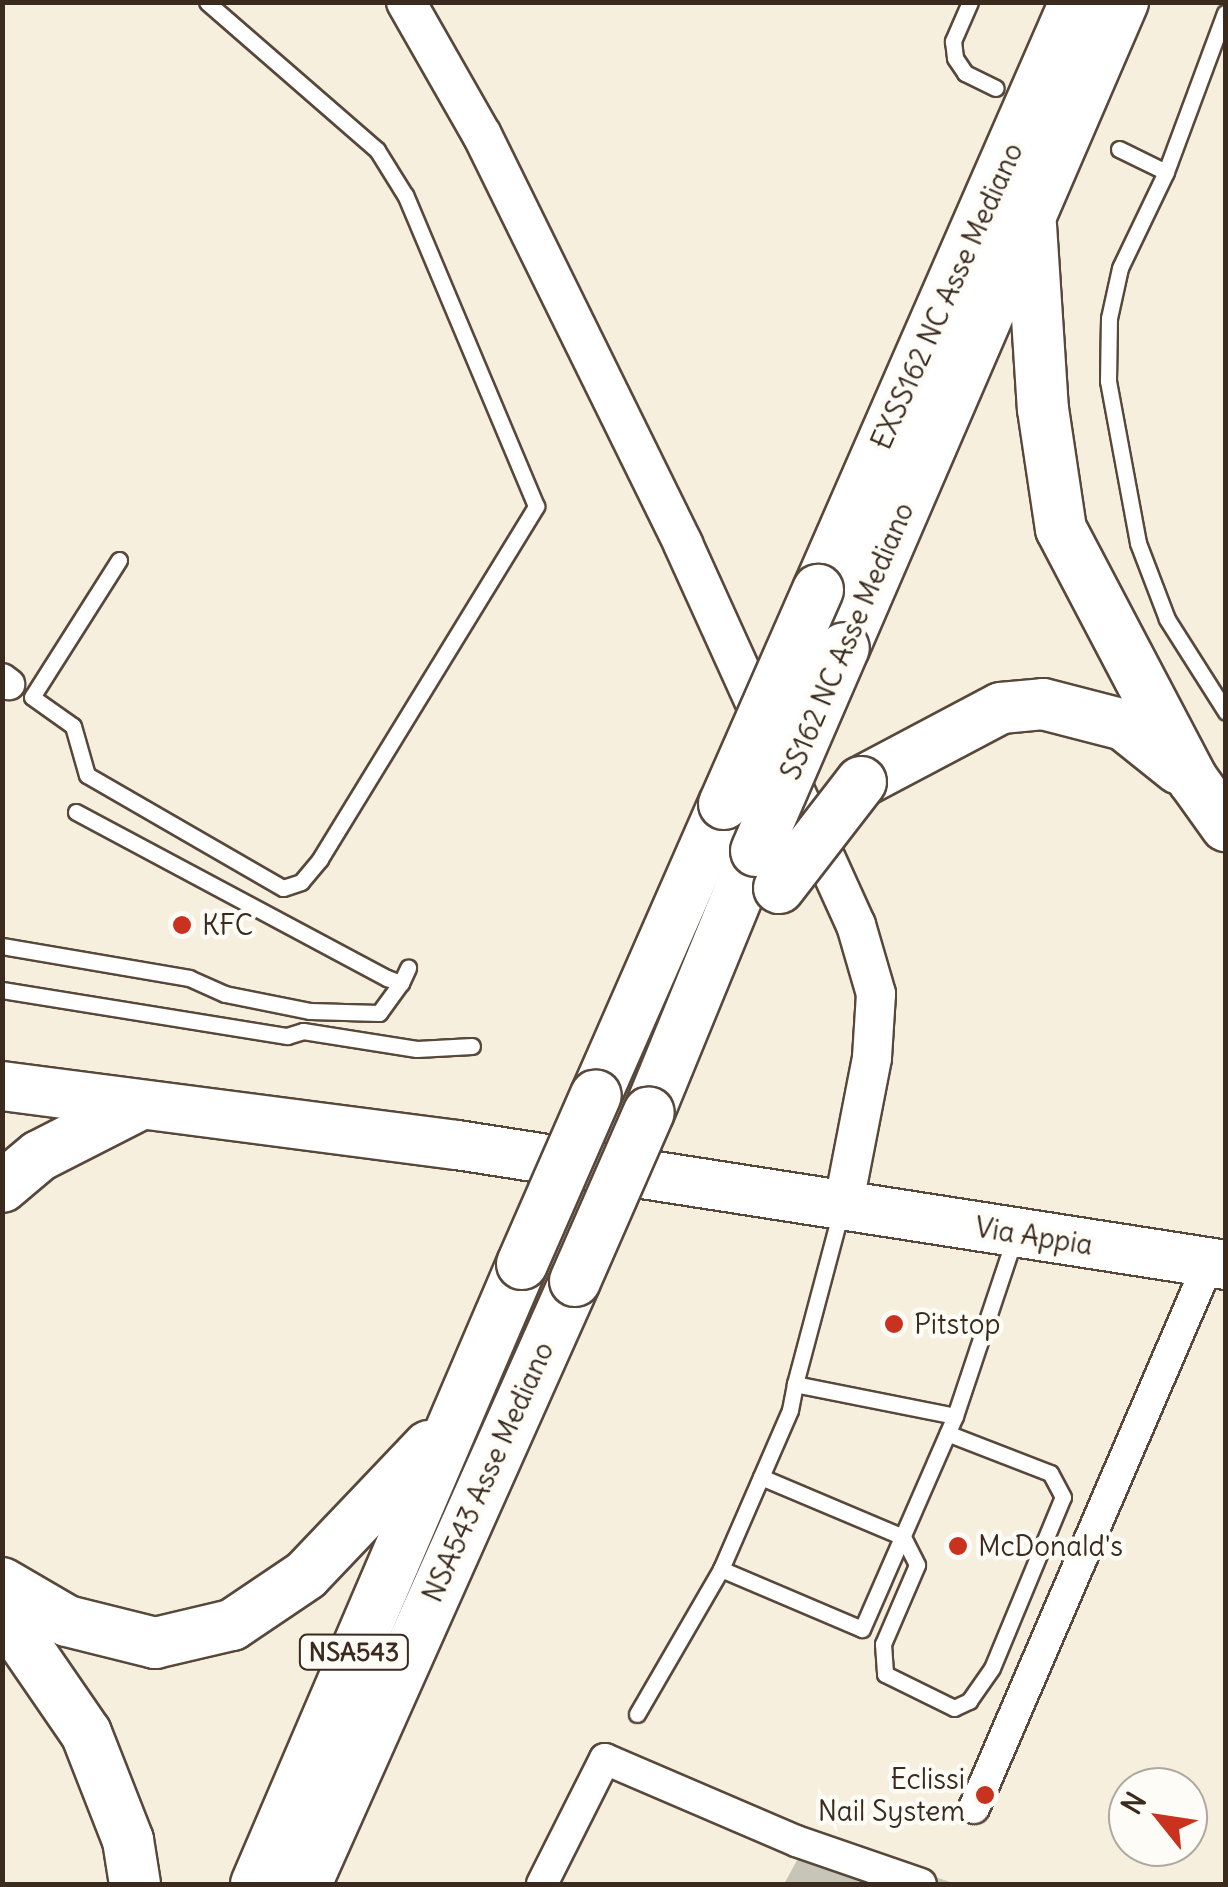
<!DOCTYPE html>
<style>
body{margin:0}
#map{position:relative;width:1228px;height:1887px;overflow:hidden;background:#f6efdd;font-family:Delius,sans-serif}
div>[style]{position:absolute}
.industrial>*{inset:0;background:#c6c5b8}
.roads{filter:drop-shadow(2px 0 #57483b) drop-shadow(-2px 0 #57483b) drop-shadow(0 2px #57483b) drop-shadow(0 -2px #57483b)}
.service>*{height:15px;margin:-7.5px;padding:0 7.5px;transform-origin:7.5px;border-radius:7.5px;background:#fff}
.minor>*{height:30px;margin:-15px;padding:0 15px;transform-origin:15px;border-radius:15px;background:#fff}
.tertiary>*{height:38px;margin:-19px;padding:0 19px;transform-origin:19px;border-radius:19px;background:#fff}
.primary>*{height:48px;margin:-24px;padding:0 24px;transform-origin:24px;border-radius:24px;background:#fff}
.trunk>*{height:50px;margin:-25px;padding:0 25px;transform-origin:25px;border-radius:25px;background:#fff}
.bridges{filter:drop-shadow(2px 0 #57483b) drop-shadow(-2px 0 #57483b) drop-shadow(0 2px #57483b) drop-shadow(0 -2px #57483b)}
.trunk-bridge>*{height:50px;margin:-25px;padding:0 25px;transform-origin:25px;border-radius:25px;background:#fff}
.dots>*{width:28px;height:28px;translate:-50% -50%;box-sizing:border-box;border:5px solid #fdfcf7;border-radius:50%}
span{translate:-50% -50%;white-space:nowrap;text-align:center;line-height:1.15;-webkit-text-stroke:9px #fdfcf7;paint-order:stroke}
.shield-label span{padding:2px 8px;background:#fdfcf7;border:2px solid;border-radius:8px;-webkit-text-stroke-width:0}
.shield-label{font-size:25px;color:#3b2a1e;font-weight:700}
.street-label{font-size:28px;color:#3b2a1e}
.poi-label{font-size:28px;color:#3b2a1e}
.left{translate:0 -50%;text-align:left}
.right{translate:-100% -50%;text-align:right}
.frame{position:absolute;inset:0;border:5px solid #3b2a1e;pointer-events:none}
.north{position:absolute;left:1108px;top:1767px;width:100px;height:100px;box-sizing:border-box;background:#fdfcf7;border:2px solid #afa8a0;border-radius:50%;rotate:300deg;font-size:28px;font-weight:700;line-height:40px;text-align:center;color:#3b2a1e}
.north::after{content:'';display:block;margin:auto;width:35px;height:45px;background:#c8321e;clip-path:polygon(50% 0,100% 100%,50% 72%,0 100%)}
</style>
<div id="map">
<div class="industrial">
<i style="clip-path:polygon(811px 1835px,956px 1884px,784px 1884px)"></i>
</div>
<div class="roads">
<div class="service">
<i style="left:970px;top:2px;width:43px;rotate:113.6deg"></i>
<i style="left:953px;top:41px;width:17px;rotate:83deg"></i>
<i style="left:955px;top:58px;width:18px;rotate:56deg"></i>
<i style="left:965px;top:73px;width:34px;rotate:26deg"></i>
<i style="left:1225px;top:13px;width:170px;rotate:110.4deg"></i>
<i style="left:1166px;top:172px;width:106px;rotate:115.6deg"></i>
<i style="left:1120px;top:268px;width:51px;rotate:102.4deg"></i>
<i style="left:1109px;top:318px;width:63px;rotate:90.9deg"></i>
<i style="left:1108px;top:381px;width:165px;rotate:79.5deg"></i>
<i style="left:1138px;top:543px;width:81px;rotate:69.1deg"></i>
<i style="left:1167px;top:619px;width:110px;rotate:57.6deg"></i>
<i style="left:1119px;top:149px;width:52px;rotate:26.1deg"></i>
<i style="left:119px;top:560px;width:162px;rotate:122.4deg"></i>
<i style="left:32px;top:697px;width:50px;rotate:35.3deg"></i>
<i style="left:73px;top:726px;width:51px;rotate:74.1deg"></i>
<i style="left:87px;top:775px;width:226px;rotate:30deg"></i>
<i style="left:283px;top:888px;width:19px;rotate:-18deg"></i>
<i style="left:301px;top:882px;width:30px;rotate:-50deg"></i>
<i style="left:320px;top:859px;width:414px;rotate:-58.5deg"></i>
<i style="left:536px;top:506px;width:337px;rotate:-112.8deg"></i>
<i style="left:405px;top:195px;width:53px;rotate:-121.9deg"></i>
<i style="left:377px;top:150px;width:225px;rotate:-139deg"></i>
<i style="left:76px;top:812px;width:353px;rotate:28.1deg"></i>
<i style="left:387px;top:978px;width:15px;rotate:20deg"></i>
<i style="left:401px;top:983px;width:17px;rotate:-65deg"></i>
<i style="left:2px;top:946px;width:190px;rotate:9.7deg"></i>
<i style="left:189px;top:978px;width:39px;rotate:24deg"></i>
<i style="left:225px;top:994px;width:87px;rotate:11.3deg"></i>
<i style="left:310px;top:1011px;width:69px;rotate:1.7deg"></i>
<i style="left:379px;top:1013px;width:37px;rotate:-54deg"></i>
<i style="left:2px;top:990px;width:289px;rotate:9.2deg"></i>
<i style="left:287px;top:1036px;width:17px;rotate:-17deg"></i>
<i style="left:303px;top:1031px;width:115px;rotate:9deg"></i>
<i style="left:417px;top:1049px;width:55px;rotate:-3.1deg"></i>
<i style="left:841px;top:1211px;width:179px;rotate:104.9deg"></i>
<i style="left:795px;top:1384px;width:163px;rotate:11.3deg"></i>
<i style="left:955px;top:1416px;width:189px;rotate:-71.5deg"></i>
<i style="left:761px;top:1477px;width:154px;rotate:22.9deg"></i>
<i style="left:903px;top:1537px;width:31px;rotate:63deg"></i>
<i style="left:917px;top:1565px;width:86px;rotate:113.3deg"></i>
<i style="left:883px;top:1644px;width:30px;rotate:86deg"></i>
<i style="left:885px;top:1674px;width:77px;rotate:26.2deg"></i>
<i style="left:954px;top:1708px;width:17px;rotate:-25deg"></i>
<i style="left:969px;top:1701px;width:40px;rotate:-55.1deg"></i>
<i style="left:992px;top:1668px;width:185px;rotate:-67.5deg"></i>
<i style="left:1063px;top:1497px;width:27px;rotate:-118deg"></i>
<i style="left:1050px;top:1473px;width:110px;rotate:-158.8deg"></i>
<i style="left:721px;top:1569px;width:173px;rotate:-66.5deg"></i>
<i style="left:790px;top:1410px;width:26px;rotate:-79deg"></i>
<i style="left:637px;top:1714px;width:168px;rotate:-59.9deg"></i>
<i style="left:721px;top:1569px;width:153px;rotate:23.1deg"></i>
<i style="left:862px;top:1629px;width:232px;rotate:-66.4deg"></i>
</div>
<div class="minor">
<i style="left:2px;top:679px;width:9px;rotate:36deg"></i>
<i style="left:974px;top:1808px;width:591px;rotate:-66.69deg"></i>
<i style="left:542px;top:1884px;width:140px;rotate:-63.3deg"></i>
<i style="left:605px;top:1759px;width:208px;rotate:23.2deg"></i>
<i style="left:796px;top:1841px;width:132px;rotate:19deg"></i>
</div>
<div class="tertiary">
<i style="left:406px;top:2px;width:153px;rotate:60.3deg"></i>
<i style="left:482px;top:135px;width:456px;rotate:63.8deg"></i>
<i style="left:683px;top:544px;width:418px;rotate:65.6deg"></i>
<i style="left:856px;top:925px;width:72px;rotate:73.8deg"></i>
<i style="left:876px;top:994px;width:64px;rotate:93.6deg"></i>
<i style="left:872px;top:1058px;width:152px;rotate:101deg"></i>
</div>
<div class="primary">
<i style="left:2px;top:1086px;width:459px;rotate:7.4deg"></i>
<i style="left:457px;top:1145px;width:778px;rotate:8.87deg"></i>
</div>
<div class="trunk">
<i style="left:1031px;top:225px;width:184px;rotate:86.3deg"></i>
<i style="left:1043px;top:409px;width:121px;rotate:81.5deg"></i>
<i style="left:1061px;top:529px;width:284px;rotate:62.3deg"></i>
<i style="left:1193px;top:780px;width:57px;rotate:54.3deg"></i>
<i style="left:818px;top:590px;width:642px;rotate:-66.39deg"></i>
<i style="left:844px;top:648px;width:704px;rotate:-66.64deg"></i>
<i style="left:861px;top:782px;width:158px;rotate:-27.9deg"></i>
<i style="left:1001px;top:708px;width:42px;rotate:-5.4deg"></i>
<i style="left:1043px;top:704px;width:84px;rotate:14.5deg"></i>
<i style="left:1124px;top:725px;width:70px;rotate:38.7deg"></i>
<i style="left:596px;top:1095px;width:318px;rotate:-66.3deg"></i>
<i style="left:649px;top:1112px;width:282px;rotate:-67.7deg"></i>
<i style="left:2px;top:1187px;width:48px;rotate:-40deg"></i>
<i style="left:39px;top:1156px;width:110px;rotate:-27deg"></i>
<i style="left:2px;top:1583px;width:75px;rotate:30.3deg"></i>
<i style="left:67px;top:1621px;width:91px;rotate:14deg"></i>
<i style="left:155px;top:1643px;width:79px;rotate:-13.2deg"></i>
<i style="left:232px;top:1625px;width:89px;rotate:-34deg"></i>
<i style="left:306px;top:1575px;width:178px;rotate:-46.4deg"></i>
<i style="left:2px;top:1611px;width:148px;rotate:55.5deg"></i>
<i style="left:86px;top:1733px;width:115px;rotate:68.6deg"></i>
<i style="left:128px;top:1840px;width:45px;rotate:81deg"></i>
<i style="left:256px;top:1884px;width:675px;rotate:-66.78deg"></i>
<i style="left:306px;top:1884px;width:660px;rotate:-65.96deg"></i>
</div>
</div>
<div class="bridges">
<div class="trunk-bridge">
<i style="left:724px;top:804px;width:234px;rotate:-66.3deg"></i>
<i style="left:756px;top:851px;width:221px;rotate:-66.6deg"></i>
<i style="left:779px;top:888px;width:134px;rotate:-52.3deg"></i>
<i style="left:522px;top:1264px;width:184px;rotate:-66.4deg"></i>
<i style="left:575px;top:1281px;width:184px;rotate:-66.4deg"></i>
</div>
</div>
<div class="dots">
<i style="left:182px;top:925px;background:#c8321e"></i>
<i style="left:894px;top:1324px;background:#c8321e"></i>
<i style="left:958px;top:1546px;background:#c8321e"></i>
<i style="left:985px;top:1795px;background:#c8321e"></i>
</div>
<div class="shield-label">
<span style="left:354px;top:1652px">NSA543</span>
</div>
<div class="street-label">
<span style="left:947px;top:296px;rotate:-66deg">EXSS162 NC Asse Mediano</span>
<span style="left:847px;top:641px;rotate:-67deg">SS162 NC Asse Mediano</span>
<span style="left:1034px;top:1236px;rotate:9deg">Via Appia</span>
<span style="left:488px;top:1472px;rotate:-66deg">NSA543 Asse Mediano</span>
</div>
<div class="poi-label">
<span class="left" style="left:202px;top:925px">KFC</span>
<span class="left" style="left:914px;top:1324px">Pitstop</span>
<span class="left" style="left:978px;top:1546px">McDonald's</span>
<span class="right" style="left:965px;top:1795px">Eclissi<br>Nail System</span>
</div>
<div class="frame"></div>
<div class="north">N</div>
</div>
